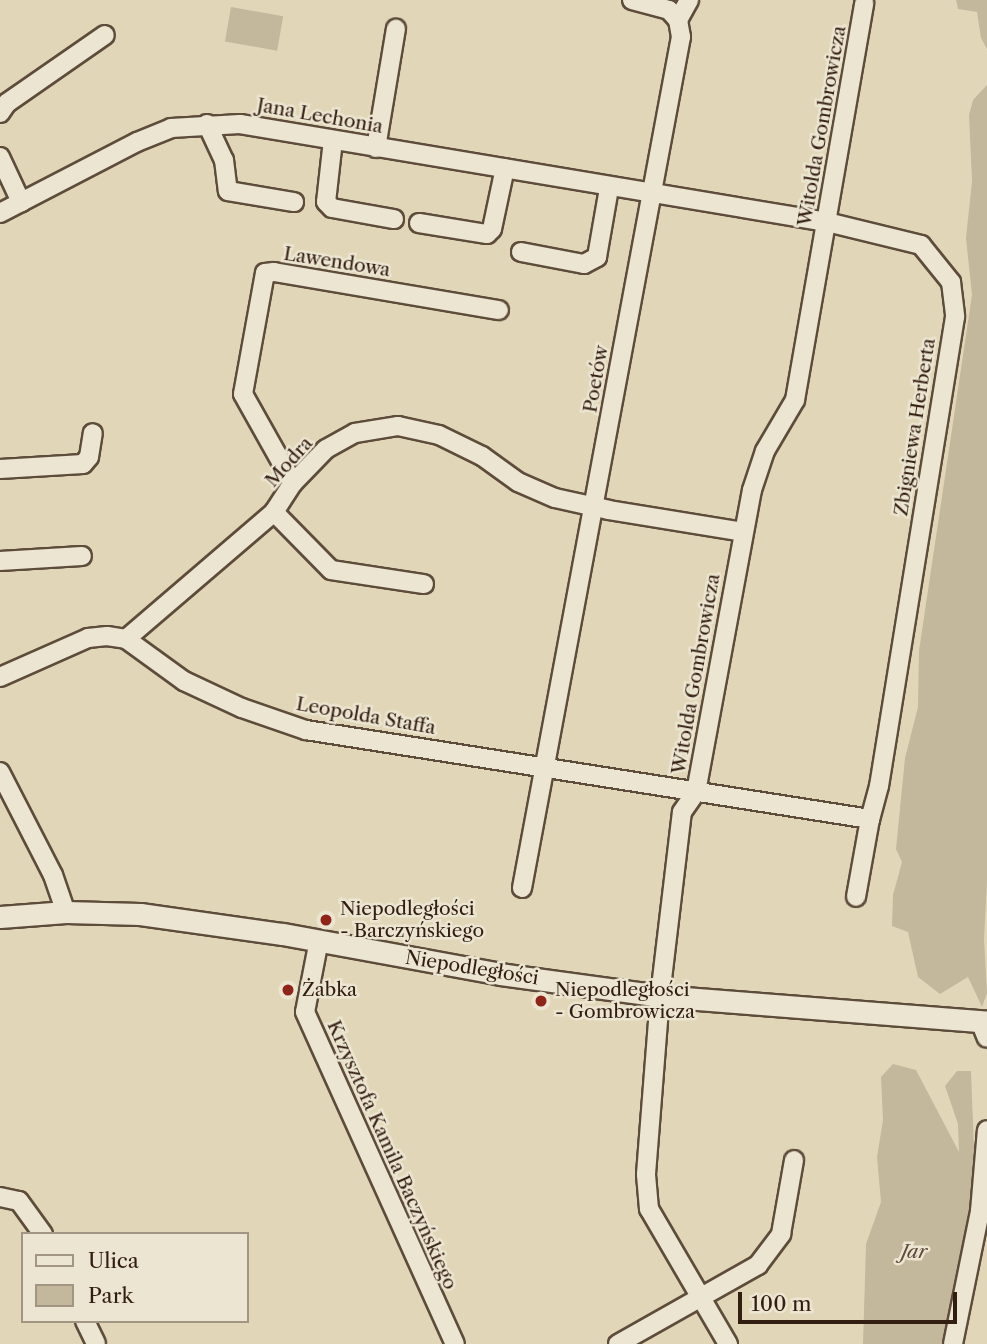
<!DOCTYPE html>
<meta charset="utf-8">
<style>
body{margin:0}
#map{position:relative;width:987px;height:1344px;overflow:hidden;background:#e1d7b8;font-family:"Libre Caslon Text",serif}
div>[style]{position:absolute}
.green>*{inset:0;background:#c3b79c;transform-origin:0 0}
.roads{filter:drop-shadow(2px 0 #5e4c3b) drop-shadow(-2px 0 #5e4c3b) drop-shadow(0 2px #5e4c3b) drop-shadow(0 -2px #5e4c3b)}
.minor>*{height:18px;margin:-9px;padding:0 9px;transform-origin:9px;border-radius:9px;background:#ece5d1}
.tertiary>*{height:21px;margin:-10.5px;padding:0 10.5px;transform-origin:10.5px;border-radius:10.5px;background:#ece5d1}
.dots>*{width:19px;height:19px;translate:-50% -50%;box-sizing:border-box;border:4px solid #ece5d1;border-radius:50%}
span{translate:-50% -50%;white-space:nowrap;text-align:center;line-height:1.15;-webkit-text-stroke:5px #ece5d1;paint-order:stroke}
.street-label{font-size:19px;color:#321d11}
.poi-label{font-size:19px;color:#321d11}
.left{translate:0 -50%;text-align:left}
.park-label{font-size:19px;color:#5e4b3b;font-style:italic}
.legend{position:absolute;left:21px;top:1232px;width:228px;height:91px;box-sizing:border-box;background:#ece5d1;border:2px solid #a29584;margin:0;padding:9px 12px;list-style:none;font-size:21px;color:#321d11}
.legend li{display:flex;align-items:center;gap:14px;height:35px}
.legend b{width:35px;border:2px solid #a29584}
.scale{position:absolute;left:738px;top:1292px;width:219px;height:32px;box-sizing:border-box;border:4px solid #321d11;border-top:0;padding-left:9px;font-size:21px;line-height:24px;white-space:nowrap;color:#321d11;-webkit-text-stroke:5px #ece5d1;paint-order:stroke}
</style>
<div id="map">
<div class="green">
<i style="clip-path:polygon(956px 0,987px 0,987px 49px,981px 38px,977px 12px,958px 9px)"></i>
<i style="left:231px;top:7px;width:53px;height:35px;rotate:10deg"></i>
<i style="clip-path:polygon(987px 85px,987px 881px,984px 940px,987px 993px,982px 1007px,968px 977px,940px 994px,918px 977px,908px 932px,892px 926px,893px 895px,902px 862px,896px 849px,905px 758px,918px 707px,919px 651px,972px 295px,966px 238px,972px 181px,969px 115px,973px 100px)"></i>
<i style="clip-path:polygon(893px 1064px,916px 1070px,959px 1152px,958px 1124px,945px 1086px,957px 1071px,971px 1071px,974px 1148px,970px 1204px,946px 1344px,863px 1344px,866px 1244px,881px 1202px,877px 1157px,883px 1120px,881px 1077px)"></i>
</div>
<div class="roads">
<div class="minor">
<i style="left:632px;top:0;width:38px;rotate:15deg"></i>
<i style="left:669px;top:10px;width:13px;rotate:48deg"></i>
<i style="left:0;top:113px;width:12px;rotate:-55deg"></i>
<i style="left:7px;top:103px;width:119px;rotate:-34.8deg"></i>
<i style="left:207px;top:124px;width:40px;rotate:65deg"></i>
<i style="left:224px;top:160px;width:31px;rotate:83deg"></i>
<i style="left:228px;top:191px;width:67px;rotate:9.5deg"></i>
<i style="left:333px;top:140px;width:62px;rotate:96.4deg"></i>
<i style="left:326px;top:202px;width:8px;rotate:45deg"></i>
<i style="left:332px;top:208px;width:63px;rotate:10.1deg"></i>
<i style="left:376px;top:148px;width:121px;rotate:-80.5deg"></i>
<i style="left:0;top:157px;width:50px;rotate:65deg"></i>
<i style="left:0;top:213px;width:154px;rotate:-27.4deg"></i>
<i style="left:137px;top:142px;width:37px;rotate:-22deg"></i>
<i style="left:171px;top:128px;width:69px;rotate:-3.3deg"></i>
<i style="left:240px;top:124px;width:595px;rotate:9.48deg"></i>
<i style="left:827px;top:222px;width:97px;rotate:13.7deg"></i>
<i style="left:921px;top:245px;width:48px;rotate:51deg"></i>
<i style="left:951px;top:282px;width:35px;rotate:83deg"></i>
<i style="left:955px;top:317px;width:475px;rotate:99.2deg"></i>
<i style="left:879px;top:786px;width:34px;rotate:105deg"></i>
<i style="left:870px;top:819px;width:79px;rotate:100.2deg"></i>
<i style="left:419px;top:223px;width:69px;rotate:9.2deg"></i>
<i style="left:487px;top:234px;width:7px;rotate:-45deg"></i>
<i style="left:492px;top:229px;width:62px;rotate:-78deg"></i>
<i style="left:521px;top:252px;width:64px;rotate:10.8deg"></i>
<i style="left:584px;top:264px;width:15px;rotate:-28deg"></i>
<i style="left:597px;top:257px;width:70px;rotate:-80.1deg"></i>
<i style="left:0;top:469px;width:83px;rotate:-3.4deg"></i>
<i style="left:83px;top:464px;width:9px;rotate:-49deg"></i>
<i style="left:89px;top:457px;width:24px;rotate:-81deg"></i>
<i style="left:293px;top:483px;width:102px;rotate:-119.3deg"></i>
<i style="left:243px;top:394px;width:123px;rotate:-79.7deg"></i>
<i style="left:265px;top:273px;width:9px;rotate:-6deg"></i>
<i style="left:274px;top:272px;width:228px;rotate:9.6deg"></i>
<i style="left:274px;top:512px;width:81px;rotate:45.5deg"></i>
<i style="left:331px;top:570px;width:94px;rotate:8.6deg"></i>
<i style="left:0;top:561px;width:82px;rotate:-3.5deg"></i>
<i style="left:126px;top:639px;width:195px;rotate:-40.6deg"></i>
<i style="left:274px;top:512px;width:35px;rotate:-57deg"></i>
<i style="left:293px;top:483px;width:47px;rotate:-45.9deg"></i>
<i style="left:326px;top:449px;width:33px;rotate:-29deg"></i>
<i style="left:355px;top:433px;width:44px;rotate:-9.2deg"></i>
<i style="left:398px;top:426px;width:42px;rotate:12.4deg"></i>
<i style="left:439px;top:435px;width:48px;rotate:26deg"></i>
<i style="left:482px;top:456px;width:44px;rotate:35.8deg"></i>
<i style="left:518px;top:482px;width:40px;rotate:23.4deg"></i>
<i style="left:555px;top:498px;width:55px;rotate:12.5deg"></i>
<i style="left:609px;top:510px;width:136px;rotate:9.3deg"></i>
<i style="left:0;top:677px;width:96px;rotate:-23.9deg"></i>
<i style="left:88px;top:638px;width:19px;rotate:-6deg"></i>
<i style="left:107px;top:636px;width:19px;rotate:9deg"></i>
<i style="left:126px;top:639px;width:72px;rotate:35.9deg"></i>
<i style="left:184px;top:681px;width:64px;rotate:25deg"></i>
<i style="left:242px;top:708px;width:68px;rotate:19deg"></i>
<i style="left:306px;top:730px;width:571px;rotate:8.97deg"></i>
<i style="left:0;top:772px;width:116px;rotate:62.8deg"></i>
<i style="left:53px;top:875px;width:39px;rotate:71deg"></i>
<i style="left:522px;top:888px;width:866px;rotate:-79.42deg"></i>
<i style="left:681px;top:37px;width:17px;rotate:-100deg"></i>
<i style="left:678px;top:20px;width:23px;rotate:-61deg"></i>
<i style="left:319px;top:940px;width:73px;rotate:101deg"></i>
<i style="left:305px;top:1012px;width:364px;rotate:65.7deg"></i>
<i style="left:980px;top:1021px;width:18px;rotate:68deg"></i>
<i style="left:0;top:1197px;width:19px;rotate:12deg"></i>
<i style="left:19px;top:1201px;width:41px;rotate:54deg"></i>
<i style="left:85px;top:1321px;width:25px;rotate:64deg"></i>
<i style="left:618px;top:1344px;width:161px;rotate:-29.4deg"></i>
<i style="left:758px;top:1265px;width:39px;rotate:-53deg"></i>
<i style="left:781px;top:1234px;width:75px;rotate:-80deg"></i>
<i style="left:728px;top:1344px;width:156px;rotate:-120.3deg"></i>
<i style="left:649px;top:1209px;width:35px;rotate:-95deg"></i>
<i style="left:646px;top:1174px;width:179px;rotate:-85.5deg"></i>
<i style="left:660px;top:996px;width:185px;rotate:-83.2deg"></i>
<i style="left:682px;top:812px;width:24px;rotate:-55deg"></i>
<i style="left:696px;top:792px;width:307px;rotate:-79.5deg"></i>
<i style="left:752px;top:490px;width:41px;rotate:-71.6deg"></i>
<i style="left:765px;top:451px;width:59px;rotate:-59.5deg"></i>
<i style="left:795px;top:400px;width:403px;rotate:-80.1deg"></i>
<i style="left:953px;top:1344px;width:136px;rotate:-78.5deg"></i>
<i style="left:980px;top:1211px;width:81px;rotate:-85.1deg"></i>
</div>
<div class="tertiary">
<i style="left:0;top:917px;width:66px;rotate:-4.3deg"></i>
<i style="left:66px;top:912px;width:74px;rotate:1.5deg"></i>
<i style="left:140px;top:914px;width:144px;rotate:8deg"></i>
<i style="left:283px;top:934px;width:221px;rotate:10.4deg"></i>
<i style="left:500px;top:974px;width:162px;rotate:7.8deg"></i>
<i style="left:660px;top:996px;width:328px;rotate:4.5deg"></i>
</div>
</div>
<div class="dots">
<i style="left:326px;top:920px;background:#8f2418"></i>
<i style="left:288px;top:990px;background:#8f2418"></i>
<i style="left:541px;top:1001px;background:#8f2418"></i>
</div>
<div class="street-label">
<span style="left:320px;top:116px;rotate:10deg">Jana Lechonia</span>
<span style="left:822px;top:126px;rotate:-80deg">Witolda Gombrowicza</span>
<span style="left:337px;top:262px;rotate:9deg">Lawendowa</span>
<span style="left:596px;top:379px;rotate:-80deg">Poetów</span>
<span style="left:915px;top:427px;rotate:-81deg">Zbigniewa Herberta</span>
<span style="left:289px;top:462px;rotate:-48deg">Modra</span>
<span style="left:696px;top:674px;rotate:-80deg">Witolda Gombrowicza</span>
<span style="left:366px;top:716px;rotate:10deg">Leopolda Staffa</span>
<span style="left:472px;top:968px;rotate:9deg">Niepodległości</span>
<span style="left:392px;top:1155px;rotate:66deg">Krzysztofa Kamila Baczyńskiego</span>
</div>
<div class="poi-label">
<span class="left" style="left:340px;top:920px">Niepodległości<br>- Barczyńskiego</span>
<span class="left" style="left:302px;top:990px">Żabka</span>
<span class="left" style="left:555px;top:1001px">Niepodległości<br>- Gombrowicza</span>
</div>
<div class="park-label">
<span style="left:914px;top:1252px">Jar</span>
</div>
<ul class="legend">
<li><b style="height:9px;background:#ece5d1"></b>Ulica</li>
<li><b style="height:19px;background:#c3b79c"></b>Park</li>
</ul>
<div class="scale">100 m</div>
</div>
